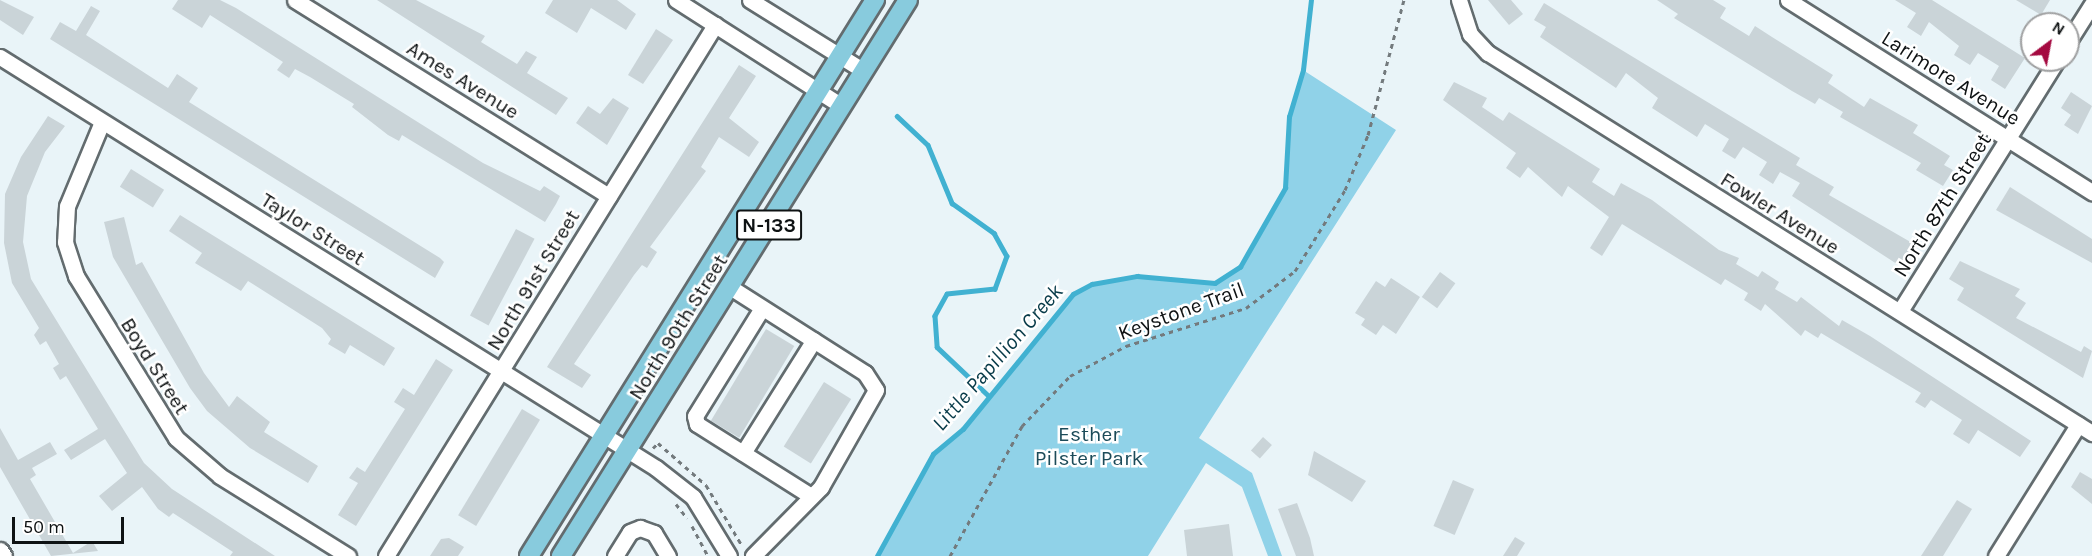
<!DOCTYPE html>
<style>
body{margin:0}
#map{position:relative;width:2092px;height:556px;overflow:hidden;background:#e9f4f8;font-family:Karla,sans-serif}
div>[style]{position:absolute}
.green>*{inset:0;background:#90d2e8}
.stream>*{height:4.5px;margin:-2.25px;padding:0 2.25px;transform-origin:2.25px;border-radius:2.25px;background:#41b1d1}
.building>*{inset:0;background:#cad4d8;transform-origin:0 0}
.path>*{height:3px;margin-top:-1.5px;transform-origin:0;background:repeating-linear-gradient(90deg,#737a7d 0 4.5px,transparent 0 9px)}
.roads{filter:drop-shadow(2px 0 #636c6f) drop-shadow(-2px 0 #636c6f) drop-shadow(0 2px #636c6f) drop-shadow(0 -2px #636c6f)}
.minor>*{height:15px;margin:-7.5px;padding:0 7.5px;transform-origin:7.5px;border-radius:7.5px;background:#fff}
.major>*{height:18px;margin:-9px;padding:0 9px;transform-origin:9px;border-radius:9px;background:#88cbdd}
span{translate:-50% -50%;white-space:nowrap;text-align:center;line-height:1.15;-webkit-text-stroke:5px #fff;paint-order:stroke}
.shield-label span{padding:2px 4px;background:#fff;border:2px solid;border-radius:4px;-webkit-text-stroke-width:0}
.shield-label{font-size:20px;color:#0e1213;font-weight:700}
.street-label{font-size:21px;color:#0e1213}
.park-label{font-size:21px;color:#1c4b59}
.water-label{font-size:22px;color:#083b49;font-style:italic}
.north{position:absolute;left:2020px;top:12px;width:60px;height:60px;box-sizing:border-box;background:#fff;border:2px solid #9fa0a1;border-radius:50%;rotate:32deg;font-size:16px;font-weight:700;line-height:24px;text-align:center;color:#0e1213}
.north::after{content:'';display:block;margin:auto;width:21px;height:27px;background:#a40940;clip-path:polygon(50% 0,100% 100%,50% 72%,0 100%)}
.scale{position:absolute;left:12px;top:517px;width:112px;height:27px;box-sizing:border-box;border:3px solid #0e1213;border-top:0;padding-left:8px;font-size:18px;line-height:21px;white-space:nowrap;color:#0e1213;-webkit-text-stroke:4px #fff;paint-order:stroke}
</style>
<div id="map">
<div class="green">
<i style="clip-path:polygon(1303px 70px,1396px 130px,1199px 438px,1252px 473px,1282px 556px,1268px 556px,1242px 487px,1206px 463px,1148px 556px,877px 556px,933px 454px,963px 429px,1073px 294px,1092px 284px,1137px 276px,1215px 283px,1240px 267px,1285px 188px,1289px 117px)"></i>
</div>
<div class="stream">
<i style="left:897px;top:116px;width:42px;rotate:43.1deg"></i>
<i style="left:928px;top:145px;width:63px;rotate:67.5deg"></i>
<i style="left:952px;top:203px;width:52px;rotate:35.5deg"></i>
<i style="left:994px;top:233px;width:26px;rotate:61deg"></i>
<i style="left:1007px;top:256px;width:35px;rotate:110deg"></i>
<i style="left:995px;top:289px;width:48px;rotate:174.1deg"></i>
<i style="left:947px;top:294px;width:25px;rotate:119deg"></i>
<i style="left:935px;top:316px;width:31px;rotate:86deg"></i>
<i style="left:937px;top:347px;width:71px;rotate:43.3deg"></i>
<i style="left:877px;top:556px;width:116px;rotate:-61.2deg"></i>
<i style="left:933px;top:454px;width:39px;rotate:-40deg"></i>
<i style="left:963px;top:429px;width:174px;rotate:-50.8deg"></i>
<i style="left:1073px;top:294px;width:21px;rotate:-28deg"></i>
<i style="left:1092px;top:284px;width:46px;rotate:-10.1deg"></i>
<i style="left:1137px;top:276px;width:78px;rotate:5.1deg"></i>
<i style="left:1215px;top:283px;width:30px;rotate:-33deg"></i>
<i style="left:1240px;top:267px;width:91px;rotate:-60.3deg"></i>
<i style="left:1285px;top:188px;width:71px;rotate:-86.8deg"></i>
<i style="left:1289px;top:117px;width:49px;rotate:-73.4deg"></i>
<i style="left:1303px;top:70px;width:70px;rotate:-83.5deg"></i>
</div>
<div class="building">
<i style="clip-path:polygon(0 0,34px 17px,23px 35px,0 20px)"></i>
<i style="clip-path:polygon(178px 0,220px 0,236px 8px,483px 163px,540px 191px,544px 186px,560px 196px,556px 204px,545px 222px,402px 135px,399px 141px,388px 135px,352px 107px,354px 104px,310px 77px,295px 69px,289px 78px,277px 70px,283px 62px,210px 15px,202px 28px,172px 9px)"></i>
<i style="clip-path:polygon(377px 0,416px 0,485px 36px,481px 42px,517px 64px,526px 51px,537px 57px,527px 73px,568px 98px,556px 115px)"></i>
<i style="clip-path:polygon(553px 0,617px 0,636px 14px,626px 30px,591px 8px,577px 33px,545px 13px)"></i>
<i style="clip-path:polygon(1488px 0,1511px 0,1523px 14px,1509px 25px)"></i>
<i style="clip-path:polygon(1657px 0,1713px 0,1726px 8px,1720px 18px,1749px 36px,1755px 26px,1772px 37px,1833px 75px,1828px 83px,1864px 107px,1870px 98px,1918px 125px,1913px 133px,1950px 156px,1944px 165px,1953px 170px,1943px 186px,1916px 170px,1921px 163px,1840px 117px,1843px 112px,1819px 98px,1815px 104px,1792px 91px,1674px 18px,1678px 14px)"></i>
<i style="clip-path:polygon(1895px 0,1932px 0,2025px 58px,2005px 89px,1991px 80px,1999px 66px,1978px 53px,1970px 65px,1954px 55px,1959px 46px,1929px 22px,1921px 36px,1907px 27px,1916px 13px)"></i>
<i style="clip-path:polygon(2016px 0,2050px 0,2041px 15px)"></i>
<i style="clip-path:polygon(1544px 3px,1800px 158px,1796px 165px,1834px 187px,1829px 195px,1914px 244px,1900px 266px,1792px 196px,1800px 183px,1780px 172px,1773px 184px,1759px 175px,1767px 162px,1743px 147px,1735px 159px,1722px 151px,1729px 139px,1705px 124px,1697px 137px,1652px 108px,1658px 98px,1626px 73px,1616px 88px,1540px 37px,1546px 27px,1534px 20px)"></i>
<i style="clip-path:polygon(91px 6px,100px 11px,86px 35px,168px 88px,177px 74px,198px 88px,189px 102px,440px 258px,444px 262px,435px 278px,50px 39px,60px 22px,76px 31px)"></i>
<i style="clip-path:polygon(656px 29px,673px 40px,643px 84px,628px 75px)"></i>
<i style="clip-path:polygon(739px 65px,756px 76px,729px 118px,759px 142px,749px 157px,719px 137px,701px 167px,706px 171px,650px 247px,657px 252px,647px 268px,642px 265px,634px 275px,574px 364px,591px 375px,582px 388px,547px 367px)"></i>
<i style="clip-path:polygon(1454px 82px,1487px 98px,1482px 107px,1503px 121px,1509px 112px,1600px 169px,1592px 182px,1614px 196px,1621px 183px,1652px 200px,1719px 250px,1739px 258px,1736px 264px,1758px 277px,1762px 271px,1779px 282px,1775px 289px,1797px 302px,1801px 297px,1839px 326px,1842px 320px,1870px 336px,2031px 441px,2020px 457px,1978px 430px,1969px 444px,1953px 434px,1962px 420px,1931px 400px,1925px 408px,1915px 402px,1921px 393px,1821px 333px,1818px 338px,1805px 330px,1801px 336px,1765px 304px,1761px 311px,1744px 300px,1748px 293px,1725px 279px,1721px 285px,1622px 224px,1602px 256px,1590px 248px,1609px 217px,1568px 186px,1562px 197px,1528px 167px,1520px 178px,1506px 168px,1516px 153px,1443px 100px)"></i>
<i style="clip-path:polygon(2071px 92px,2092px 106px,2078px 134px,2064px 125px,2071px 115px,2061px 108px)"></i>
<i style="clip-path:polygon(613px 98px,629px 108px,607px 145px,576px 123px,588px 106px,600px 114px)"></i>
<i style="clip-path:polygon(48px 116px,65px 126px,45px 152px,27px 196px,23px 242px,31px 279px,144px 463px,172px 489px,275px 556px,230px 556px,233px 552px,173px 513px,169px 517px,158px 509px,142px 487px,112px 511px,99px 496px,127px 473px,105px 439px,71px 460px,64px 450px,98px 429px,66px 376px,60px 380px,53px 368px,59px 364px,46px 341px,40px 345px,34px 335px,39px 328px,12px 283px,4px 243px,5px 194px,21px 157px)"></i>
<i style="left:131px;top:169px;width:39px;height:21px;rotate:32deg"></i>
<i style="clip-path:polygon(2010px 187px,2092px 239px,2092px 263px,1996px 210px)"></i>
<i style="clip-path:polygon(180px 215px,395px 348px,384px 366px,350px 345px,345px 354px,328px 344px,331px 339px,322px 328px,248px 281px,241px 291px,195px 263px,202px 253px,169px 231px)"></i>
<i style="clip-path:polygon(124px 217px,136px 265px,142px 262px,204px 373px,229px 407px,237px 396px,270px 422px,264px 432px,318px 466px,308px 483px,250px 448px,207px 411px,190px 388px,113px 257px,104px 222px)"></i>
<i style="left:516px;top:229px;width:21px;height:98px;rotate:28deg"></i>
<i style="clip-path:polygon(1960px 261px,2020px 289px,2015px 296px,2026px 303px,2016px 318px,2081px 352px,2084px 346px,2092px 351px,2083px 378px,1957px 300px,1964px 288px,1949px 279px)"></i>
<i style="left:1440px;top:272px;width:19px;height:31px;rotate:36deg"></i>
<i style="clip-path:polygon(1391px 278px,1420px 297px,1396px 334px,1383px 325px,1376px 335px,1361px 325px,1365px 319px,1355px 313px,1376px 281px,1385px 287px)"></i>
<i style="left:766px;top:329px;width:33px;height:107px;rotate:31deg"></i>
<i style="clip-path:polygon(436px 359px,453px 370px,356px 526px,338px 515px,358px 483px,349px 478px,357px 467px,365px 472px,405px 409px,394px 402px,403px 388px,414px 395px)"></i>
<i style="left:824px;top:382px;width:32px;height:76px;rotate:32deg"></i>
<i style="left:522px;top:409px;width:21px;height:124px;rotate:31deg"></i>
<i style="clip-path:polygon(0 428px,18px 460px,50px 442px,57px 454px,32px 468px,36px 475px,30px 479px,73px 553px,92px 541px,98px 551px,51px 556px,0 467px)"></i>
<i style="left:1263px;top:437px;width:12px;height:18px;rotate:42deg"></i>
<i style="clip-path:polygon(1314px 451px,1366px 481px,1352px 502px,1308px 475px)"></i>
<i style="clip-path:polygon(2080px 472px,2092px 479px,2092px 504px,2071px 487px)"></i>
<i style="left:1453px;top:480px;width:23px;height:50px;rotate:23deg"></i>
<i style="clip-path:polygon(1957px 500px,1972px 509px,1943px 556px,1921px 556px)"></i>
<i style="clip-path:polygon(1297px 503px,1310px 538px,1314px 556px,1296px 556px,1278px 509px)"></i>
<i style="clip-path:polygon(1229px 524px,1233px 556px,1187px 556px,1184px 530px)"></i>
<i style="clip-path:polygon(1515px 537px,1525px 543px,1517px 556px,1503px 556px)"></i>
<i style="clip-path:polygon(449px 538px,464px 547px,458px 556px,430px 556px,441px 539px)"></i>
</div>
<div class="path">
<i style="left:653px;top:448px;width:7px;rotate:-45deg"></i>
<i style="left:658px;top:443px;width:64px;rotate:41.2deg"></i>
<i style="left:706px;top:485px;width:69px;rotate:59.3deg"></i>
<i style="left:676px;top:504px;width:18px;rotate:52deg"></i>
<i style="left:692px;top:526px;width:34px;rotate:62deg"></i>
<i style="left:950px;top:556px;width:149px;rotate:-61deg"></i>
<i style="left:1022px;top:426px;width:69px;rotate:-46.2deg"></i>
<i style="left:1070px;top:376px;width:64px;rotate:-28.2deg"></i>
<i style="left:1126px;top:346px;width:126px;rotate:-17.6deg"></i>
<i style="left:1246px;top:308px;width:61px;rotate:-37.1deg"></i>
<i style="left:1295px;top:271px;width:95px;rotate:-58.3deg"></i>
<i style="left:1345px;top:190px;width:60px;rotate:-67.3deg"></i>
<i style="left:1368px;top:135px;width:140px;rotate:-75.1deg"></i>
</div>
<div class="roads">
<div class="minor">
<i style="left:295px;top:0;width:370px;rotate:32deg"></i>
<i style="left:676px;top:0;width:197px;rotate:32.6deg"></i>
<i style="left:750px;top:0;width:134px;rotate:31.9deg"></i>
<i style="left:1459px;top:0;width:36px;rotate:72deg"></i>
<i style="left:1470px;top:34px;width:26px;rotate:47deg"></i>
<i style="left:1488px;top:53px;width:714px;rotate:32.18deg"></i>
<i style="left:1788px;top:0;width:360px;rotate:32.3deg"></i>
<i style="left:2068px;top:42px;width:45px;rotate:-57.7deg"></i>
<i style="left:0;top:57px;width:774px;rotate:32.07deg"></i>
<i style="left:656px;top:468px;width:47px;rotate:38.1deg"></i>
<i style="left:693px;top:497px;width:69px;rotate:58.6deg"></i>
<i style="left:102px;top:122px;width:91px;rotate:112.6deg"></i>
<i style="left:67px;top:206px;width:36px;rotate:93deg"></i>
<i style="left:65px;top:242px;width:36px;rotate:72deg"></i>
<i style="left:76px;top:276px;width:190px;rotate:58.3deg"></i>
<i style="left:176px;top:438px;width:58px;rotate:40.8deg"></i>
<i style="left:220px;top:476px;width:151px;rotate:32deg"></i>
<i style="left:730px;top:287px;width:160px;rotate:32.5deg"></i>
<i style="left:865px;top:373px;width:20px;rotate:57deg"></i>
<i style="left:876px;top:390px;width:112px;rotate:119.6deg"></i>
<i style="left:821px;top:487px;width:97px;rotate:134.6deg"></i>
<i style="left:762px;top:308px;width:127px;rotate:121.8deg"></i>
<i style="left:695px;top:416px;width:8px;rotate:76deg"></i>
<i style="left:697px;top:424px;width:135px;rotate:32.3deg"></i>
<i style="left:1900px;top:311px;width:296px;rotate:-58deg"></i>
<i style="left:743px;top:453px;width:133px;rotate:-57.9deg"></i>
<i style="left:0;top:550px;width:7px;rotate:56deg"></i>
<i style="left:386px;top:556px;width:625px;rotate:-58.22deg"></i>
<i style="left:615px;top:556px;width:28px;rotate:-58deg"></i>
<i style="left:630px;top:532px;width:11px;rotate:-22deg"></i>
<i style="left:640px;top:528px;width:15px;rotate:20deg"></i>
<i style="left:654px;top:533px;width:27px;rotate:59deg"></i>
<i style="left:1996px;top:556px;width:155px;rotate:-58deg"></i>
</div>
<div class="major">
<i style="left:529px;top:556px;width:655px;rotate:-58.11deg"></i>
<i style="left:561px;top:556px;width:655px;rotate:-58.03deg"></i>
</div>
</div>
<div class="shield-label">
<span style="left:769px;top:225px">N-133</span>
</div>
<div class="street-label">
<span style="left:1951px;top:78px;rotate:32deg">Larimore Avenue</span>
<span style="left:463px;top:80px;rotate:32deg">Ames Avenue</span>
<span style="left:1942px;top:205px;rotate:-58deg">North 87th Street</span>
<span style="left:1780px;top:213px;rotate:32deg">Fowler Avenue</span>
<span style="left:313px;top:229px;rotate:32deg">Taylor Street</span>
<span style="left:533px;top:280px;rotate:-59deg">North 91st Street</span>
<span style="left:1181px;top:311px;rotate:-20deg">Keystone Trail</span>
<span style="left:678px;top:327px;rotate:-58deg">North 90th Street</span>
<span style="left:155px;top:366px;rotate:58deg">Boyd Street</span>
</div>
<div class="park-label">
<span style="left:1089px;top:446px">Esther<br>Pilster Park</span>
</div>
<div class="water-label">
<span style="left:998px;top:358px;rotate:-49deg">Little Papillion Creek</span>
</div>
<div class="north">N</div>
<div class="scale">50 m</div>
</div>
